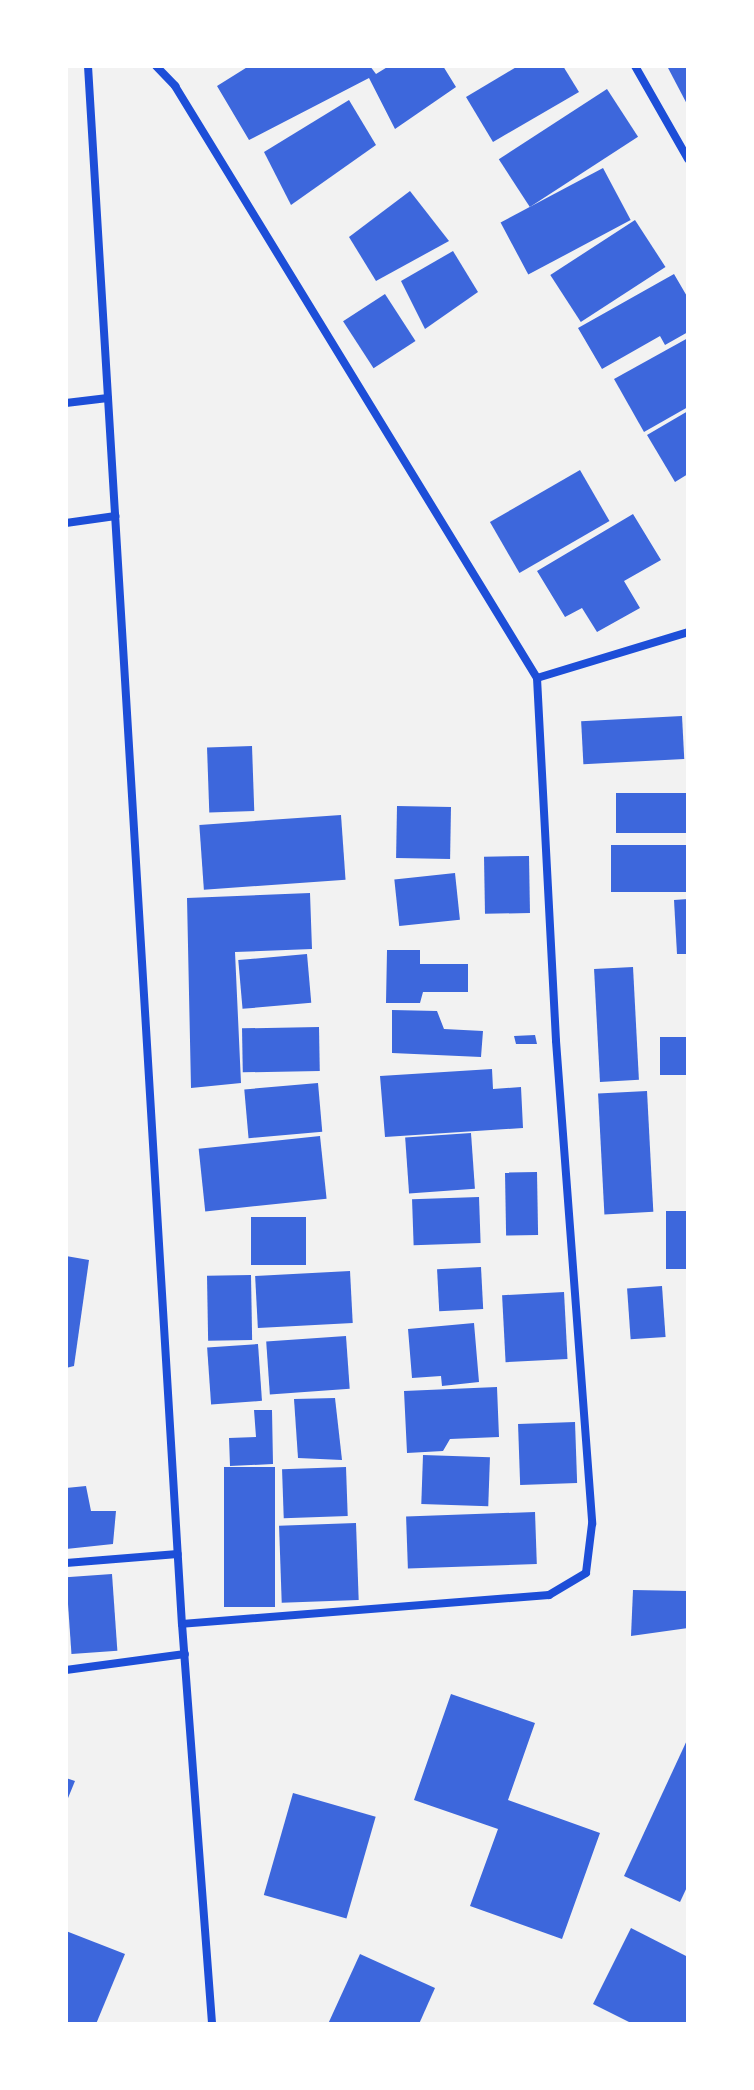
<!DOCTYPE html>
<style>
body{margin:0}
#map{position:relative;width:754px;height:2090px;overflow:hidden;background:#f2f2f2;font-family:Manrope,sans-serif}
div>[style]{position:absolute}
.building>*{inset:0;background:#3d67dc;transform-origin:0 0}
.minor>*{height:8px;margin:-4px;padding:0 4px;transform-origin:4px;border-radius:4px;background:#1d4ed8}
span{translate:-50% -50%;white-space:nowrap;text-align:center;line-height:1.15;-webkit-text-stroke:6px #fff;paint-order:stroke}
.frame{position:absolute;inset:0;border:68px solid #fff;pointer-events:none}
</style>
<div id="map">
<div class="building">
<i style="clip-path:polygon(249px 66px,370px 66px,376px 74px,389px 66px,443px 66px,456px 87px,395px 129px,369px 78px,249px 140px,217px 86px)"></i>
<i style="clip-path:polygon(518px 66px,563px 66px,579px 92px,493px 142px,466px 97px)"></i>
<i style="clip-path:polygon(667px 66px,688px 66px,688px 106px)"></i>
<i style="left:607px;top:89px;width:57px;height:129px;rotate:57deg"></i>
<i style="clip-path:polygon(349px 100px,376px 145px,291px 205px,264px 152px)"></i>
<i style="left:603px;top:168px;width:59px;height:116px;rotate:62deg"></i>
<i style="clip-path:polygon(410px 191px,449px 241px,376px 281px,349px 237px)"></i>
<i style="left:635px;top:220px;width:56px;height:101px;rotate:57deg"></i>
<i style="clip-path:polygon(453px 251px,478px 292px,425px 329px,401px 281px)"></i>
<i style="clip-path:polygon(674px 274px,688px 298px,688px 332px,665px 345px,660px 336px,602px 369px,578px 328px)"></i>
<i style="left:385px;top:294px;width:56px;height:50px;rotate:57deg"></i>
<i style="clip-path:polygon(688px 338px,688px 407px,644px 432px,614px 379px)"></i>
<i style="clip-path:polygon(688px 411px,688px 474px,675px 482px,647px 435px)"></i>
<i style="left:580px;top:470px;width:59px;height:104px;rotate:60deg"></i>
<i style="clip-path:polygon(633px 514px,661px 560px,624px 581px,640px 608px,597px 632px,582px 608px,565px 617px,537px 571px)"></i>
<i style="left:682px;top:716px;width:43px;height:101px;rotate:87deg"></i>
<i style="left:252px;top:746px;width:65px;height:45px;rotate:88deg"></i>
<i style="left:688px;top:793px;width:40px;height:72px;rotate:90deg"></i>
<i style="left:397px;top:806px;width:54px;height:52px;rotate:1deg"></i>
<i style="left:341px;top:815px;width:65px;height:142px;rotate:86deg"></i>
<i style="left:688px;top:845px;width:47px;height:77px;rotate:90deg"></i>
<i style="left:529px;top:856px;width:57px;height:45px;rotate:89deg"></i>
<i style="left:455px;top:873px;width:47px;height:61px;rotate:84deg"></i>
<i style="clip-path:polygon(310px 893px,312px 949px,235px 952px,241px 1083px,191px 1088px,187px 898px)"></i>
<i style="clip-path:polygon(688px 899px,688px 954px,677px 954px,674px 900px)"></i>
<i style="clip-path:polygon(387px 950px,420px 950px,420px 964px,468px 964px,468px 992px,423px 992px,420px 1003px,386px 1003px)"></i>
<i style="left:307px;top:954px;width:49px;height:69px;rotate:85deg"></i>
<i style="left:633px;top:967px;width:113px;height:39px;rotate:87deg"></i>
<i style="clip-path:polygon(392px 1010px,437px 1011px,444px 1029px,483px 1031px,481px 1057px,392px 1053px)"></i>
<i style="left:319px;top:1027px;width:44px;height:77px;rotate:89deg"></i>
<i style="clip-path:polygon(535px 1035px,537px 1044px,516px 1044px,514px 1036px)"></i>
<i style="left:660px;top:1037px;width:28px;height:38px"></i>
<i style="clip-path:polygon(492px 1069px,493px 1089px,521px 1087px,523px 1128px,385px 1137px,380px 1076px)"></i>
<i style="left:318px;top:1083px;width:49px;height:74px;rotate:85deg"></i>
<i style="left:647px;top:1091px;width:121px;height:49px;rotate:87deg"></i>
<i style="left:471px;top:1133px;width:56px;height:66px;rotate:86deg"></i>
<i style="left:320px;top:1136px;width:63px;height:122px;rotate:84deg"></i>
<i style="left:537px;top:1172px;width:63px;height:32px;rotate:89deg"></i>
<i style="left:479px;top:1197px;width:46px;height:67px;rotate:88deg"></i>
<i style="left:666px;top:1211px;width:22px;height:58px"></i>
<i style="left:251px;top:1217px;width:55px;height:48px"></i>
<i style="clip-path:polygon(66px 1256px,89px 1260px,74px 1366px,66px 1368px)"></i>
<i style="left:481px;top:1267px;width:42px;height:44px;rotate:87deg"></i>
<i style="left:350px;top:1271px;width:52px;height:95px;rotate:87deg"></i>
<i style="left:251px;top:1275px;width:65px;height:44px;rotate:89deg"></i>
<i style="left:662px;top:1286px;width:51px;height:35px;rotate:86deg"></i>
<i style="left:564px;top:1292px;width:67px;height:62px;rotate:87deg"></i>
<i style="clip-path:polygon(474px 1323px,479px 1382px,442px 1386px,441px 1376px,412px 1378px,408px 1329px)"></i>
<i style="left:346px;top:1336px;width:53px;height:80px;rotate:86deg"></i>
<i style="left:258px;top:1344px;width:57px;height:51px;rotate:86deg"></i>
<i style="clip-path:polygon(497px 1387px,499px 1437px,450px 1439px,443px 1451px,407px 1453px,404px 1391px)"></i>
<i style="clip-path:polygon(335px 1398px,342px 1460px,298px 1458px,294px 1399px)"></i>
<i style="clip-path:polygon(254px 1410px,272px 1410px,273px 1464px,230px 1466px,229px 1438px,256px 1437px)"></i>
<i style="left:575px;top:1422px;width:61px;height:57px;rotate:88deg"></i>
<i style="left:423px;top:1455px;width:67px;height:49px;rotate:2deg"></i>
<i style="left:224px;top:1467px;width:51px;height:140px"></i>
<i style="left:346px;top:1467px;width:49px;height:64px;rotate:88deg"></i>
<i style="clip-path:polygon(86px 1486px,91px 1511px,116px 1511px,113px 1544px,66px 1549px,66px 1488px)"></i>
<i style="left:535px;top:1512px;width:52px;height:129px;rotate:88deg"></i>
<i style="left:356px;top:1523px;width:77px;height:77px;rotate:88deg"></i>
<i style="left:112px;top:1574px;width:77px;height:46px;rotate:86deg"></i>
<i style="clip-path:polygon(633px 1590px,688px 1591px,688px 1628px,631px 1636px)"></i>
<i style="clip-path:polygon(451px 1694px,535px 1723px,508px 1800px,600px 1833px,562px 1939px,470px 1906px,498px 1829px,414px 1800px)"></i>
<i style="clip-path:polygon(688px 1738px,688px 1885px,680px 1902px,624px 1876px)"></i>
<i style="clip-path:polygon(66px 1778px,75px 1781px,66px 1803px)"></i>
<i style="left:293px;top:1793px;width:86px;height:106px;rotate:16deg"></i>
<i style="clip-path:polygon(631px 1928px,688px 1957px,688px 2024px,633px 2024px,593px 2004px)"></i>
<i style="clip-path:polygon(66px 1931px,125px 1954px,96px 2024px,66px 2024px)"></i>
<i style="clip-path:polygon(360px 1954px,435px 1988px,419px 2024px,328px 2024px)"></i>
</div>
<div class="minor">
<i style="left:88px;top:66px;width:1561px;rotate:86.55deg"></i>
<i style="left:182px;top:1624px;width:401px;rotate:85.7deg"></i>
<i style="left:156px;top:66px;width:28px;rotate:46deg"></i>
<i style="left:175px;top:86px;width:694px;rotate:58.55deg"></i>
<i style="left:537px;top:678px;width:363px;rotate:87deg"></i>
<i style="left:556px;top:1041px;width:484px;rotate:85.7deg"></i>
<i style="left:592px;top:1524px;width:49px;rotate:97deg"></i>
<i style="left:586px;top:1573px;width:43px;rotate:149.3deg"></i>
<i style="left:549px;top:1595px;width:368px;rotate:175.5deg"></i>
<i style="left:635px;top:66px;width:107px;rotate:60.3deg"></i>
<i style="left:66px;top:403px;width:42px;rotate:-6.8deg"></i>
<i style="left:66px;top:523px;width:50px;rotate:-8deg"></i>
<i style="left:537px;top:678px;width:158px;rotate:-16.9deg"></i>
<i style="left:66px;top:1563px;width:112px;rotate:-4.6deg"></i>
<i style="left:66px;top:1670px;width:120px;rotate:-7.7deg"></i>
</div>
<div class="frame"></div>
</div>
